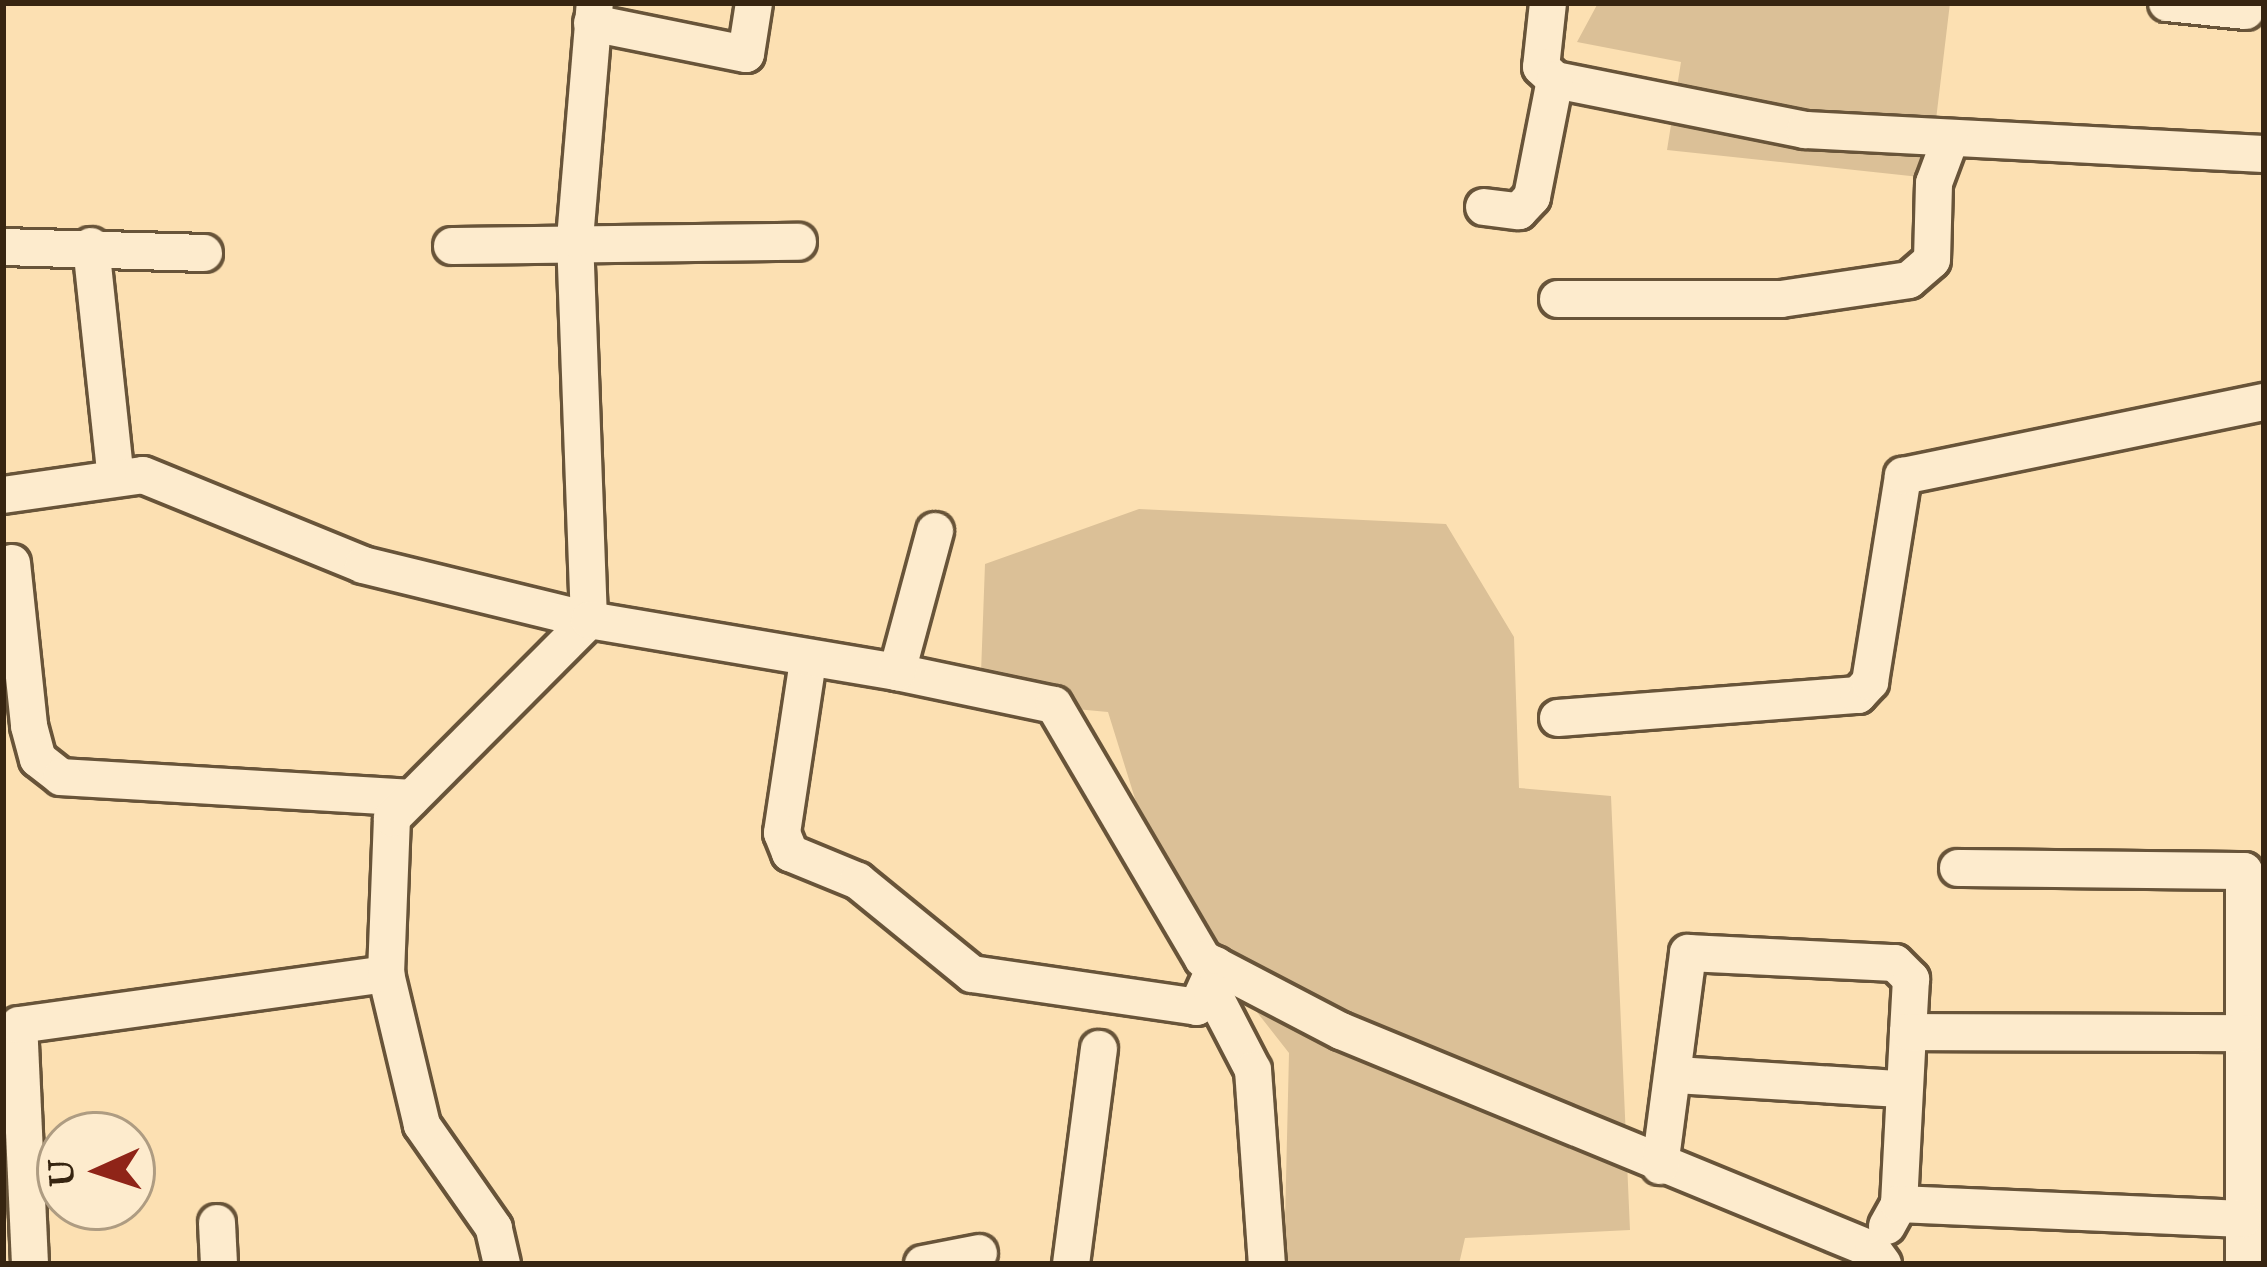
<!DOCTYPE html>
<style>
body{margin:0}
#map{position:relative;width:2267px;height:1267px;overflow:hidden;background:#fce0b2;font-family:"IM FELL Double Pica",serif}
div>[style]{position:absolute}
.green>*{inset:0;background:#dbc097}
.roads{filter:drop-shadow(3px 0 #685439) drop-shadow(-3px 0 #685439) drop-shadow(0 3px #685439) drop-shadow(0 -3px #685439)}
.street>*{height:36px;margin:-18px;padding:0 18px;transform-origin:18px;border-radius:18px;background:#fdebcd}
span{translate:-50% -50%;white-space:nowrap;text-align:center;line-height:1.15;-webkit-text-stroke:10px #fdebcd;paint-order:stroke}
.frame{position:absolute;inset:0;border:6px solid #372511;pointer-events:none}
.north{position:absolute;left:36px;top:1111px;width:120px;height:120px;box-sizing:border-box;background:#fdebcd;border:3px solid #ae9c82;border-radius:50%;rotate:267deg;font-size:33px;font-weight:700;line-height:48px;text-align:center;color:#372511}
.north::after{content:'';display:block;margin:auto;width:42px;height:54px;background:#8f2418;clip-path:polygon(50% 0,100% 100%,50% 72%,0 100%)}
</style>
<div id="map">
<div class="green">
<i style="clip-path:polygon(1598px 3px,1950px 3px,1929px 178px,1667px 150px,1681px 62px,1577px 42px)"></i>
<i style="clip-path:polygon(1139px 509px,1446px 524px,1514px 637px,1519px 788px,1611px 796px,1630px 1230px,1465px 1238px,1459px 1264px,1284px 1264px,1289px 1053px,1165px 895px,1108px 712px,980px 700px,985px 564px)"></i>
</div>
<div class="roads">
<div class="street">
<i style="left:1548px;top:3px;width:64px;rotate:96.2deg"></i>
<i style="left:1541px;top:67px;width:19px;rotate:43deg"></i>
<i style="left:1555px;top:80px;width:255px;rotate:11.3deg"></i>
<i style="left:1805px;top:130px;width:460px;rotate:3deg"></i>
<i style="left:2167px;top:3px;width:79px;rotate:5.8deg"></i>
<i style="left:592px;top:23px;width:157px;rotate:11.4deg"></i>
<i style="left:746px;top:54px;width:52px;rotate:-81.1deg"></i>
<i style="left:1484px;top:207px;width:35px;rotate:7deg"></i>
<i style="left:1519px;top:211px;width:19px;rotate:-47deg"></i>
<i style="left:1532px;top:197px;width:119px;rotate:-78.9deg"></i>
<i style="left:91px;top:246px;width:226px;rotate:83.9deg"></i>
<i style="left:452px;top:246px;width:346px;rotate:-0.7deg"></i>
<i style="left:3px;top:247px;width:201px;rotate:1.7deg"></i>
<i style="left:1558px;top:299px;width:223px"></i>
<i style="left:1781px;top:299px;width:129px;rotate:-8.4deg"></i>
<i style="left:1909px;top:280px;width:30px;rotate:-41deg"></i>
<i style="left:1932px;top:260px;width:77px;rotate:-88.5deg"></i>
<i style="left:1934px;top:183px;width:46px;rotate:-69.6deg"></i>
<i style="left:3px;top:495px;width:141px;rotate:-8.1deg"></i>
<i style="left:143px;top:475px;width:238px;rotate:22.2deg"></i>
<i style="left:363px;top:565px;width:233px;rotate:13.7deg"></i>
<i style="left:589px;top:620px;width:381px;rotate:-92.1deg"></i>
<i style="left:575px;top:239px;width:237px;rotate:-85.2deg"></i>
<i style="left:12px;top:563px;width:164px;rotate:84deg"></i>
<i style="left:29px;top:726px;width:34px;rotate:75deg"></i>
<i style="left:38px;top:759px;width:29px;rotate:38deg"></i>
<i style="left:61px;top:777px;width:351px;rotate:3.4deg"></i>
<i style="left:808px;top:661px;width:174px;rotate:98.6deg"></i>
<i style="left:782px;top:833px;width:22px;rotate:68deg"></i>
<i style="left:790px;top:853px;width:74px;rotate:22.4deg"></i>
<i style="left:858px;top:881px;width:147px;rotate:39.2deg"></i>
<i style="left:972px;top:974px;width:227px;rotate:8.3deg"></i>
<i style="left:1197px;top:1007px;width:46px;rotate:-65.7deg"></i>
<i style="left:897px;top:672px;width:160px;rotate:11.9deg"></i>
<i style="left:1054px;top:705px;width:294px;rotate:59.6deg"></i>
<i style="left:1203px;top:959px;width:156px;rotate:27.6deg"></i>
<i style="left:1341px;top:1031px;width:575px;rotate:22.37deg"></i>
<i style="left:1873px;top:1250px;width:17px;rotate:54deg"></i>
<i style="left:1558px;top:718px;width:301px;rotate:-4.4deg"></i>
<i style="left:1858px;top:695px;width:18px;rotate:-47deg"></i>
<i style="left:1870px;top:682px;width:209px;rotate:-80.9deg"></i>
<i style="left:1903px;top:476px;width:369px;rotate:-11.6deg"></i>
<i style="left:1958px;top:868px;width:286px;rotate:0.6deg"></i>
<i style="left:2244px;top:871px;width:393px;rotate:90deg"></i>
<i style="left:1212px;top:991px;width:89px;rotate:62.6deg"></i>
<i style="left:1253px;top:1070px;width:195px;rotate:85.9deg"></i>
<i style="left:1676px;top:1075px;width:225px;rotate:3.6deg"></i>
<i style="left:1660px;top:1166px;width:215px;rotate:-82.5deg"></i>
<i style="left:1688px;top:953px;width:207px;rotate:2.8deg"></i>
<i style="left:1895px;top:963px;width:23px;rotate:45deg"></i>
<i style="left:1911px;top:979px;width:53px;rotate:93.2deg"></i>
<i style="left:1899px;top:1204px;width:172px;rotate:-87deg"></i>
<i style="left:1908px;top:1032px;width:340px;rotate:0.2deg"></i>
<i style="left:217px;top:1223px;width:41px;rotate:87.2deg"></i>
<i style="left:1887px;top:1226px;width:25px;rotate:-61deg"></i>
<i style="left:1899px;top:1204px;width:344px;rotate:2.5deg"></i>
<i style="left:30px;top:1264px;width:239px;rotate:-92.6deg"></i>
<i style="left:19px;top:1025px;width:371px;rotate:-7.9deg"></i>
<i style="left:502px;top:1264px;width:37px;rotate:-103deg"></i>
<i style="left:494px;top:1228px;width:126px;rotate:-125deg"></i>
<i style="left:422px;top:1125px;width:155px;rotate:-103.4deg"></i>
<i style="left:386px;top:974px;width:156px;rotate:-87.8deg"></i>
<i style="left:392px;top:818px;width:279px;rotate:-45.1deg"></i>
<i style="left:589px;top:620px;width:312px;rotate:9.6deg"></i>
<i style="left:897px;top:672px;width:146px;rotate:-74.9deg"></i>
<i style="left:923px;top:1264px;width:57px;rotate:-11.1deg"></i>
<i style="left:1071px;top:1264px;width:217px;rotate:-82.6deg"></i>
</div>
</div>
<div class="frame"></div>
<div class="north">U</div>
</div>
